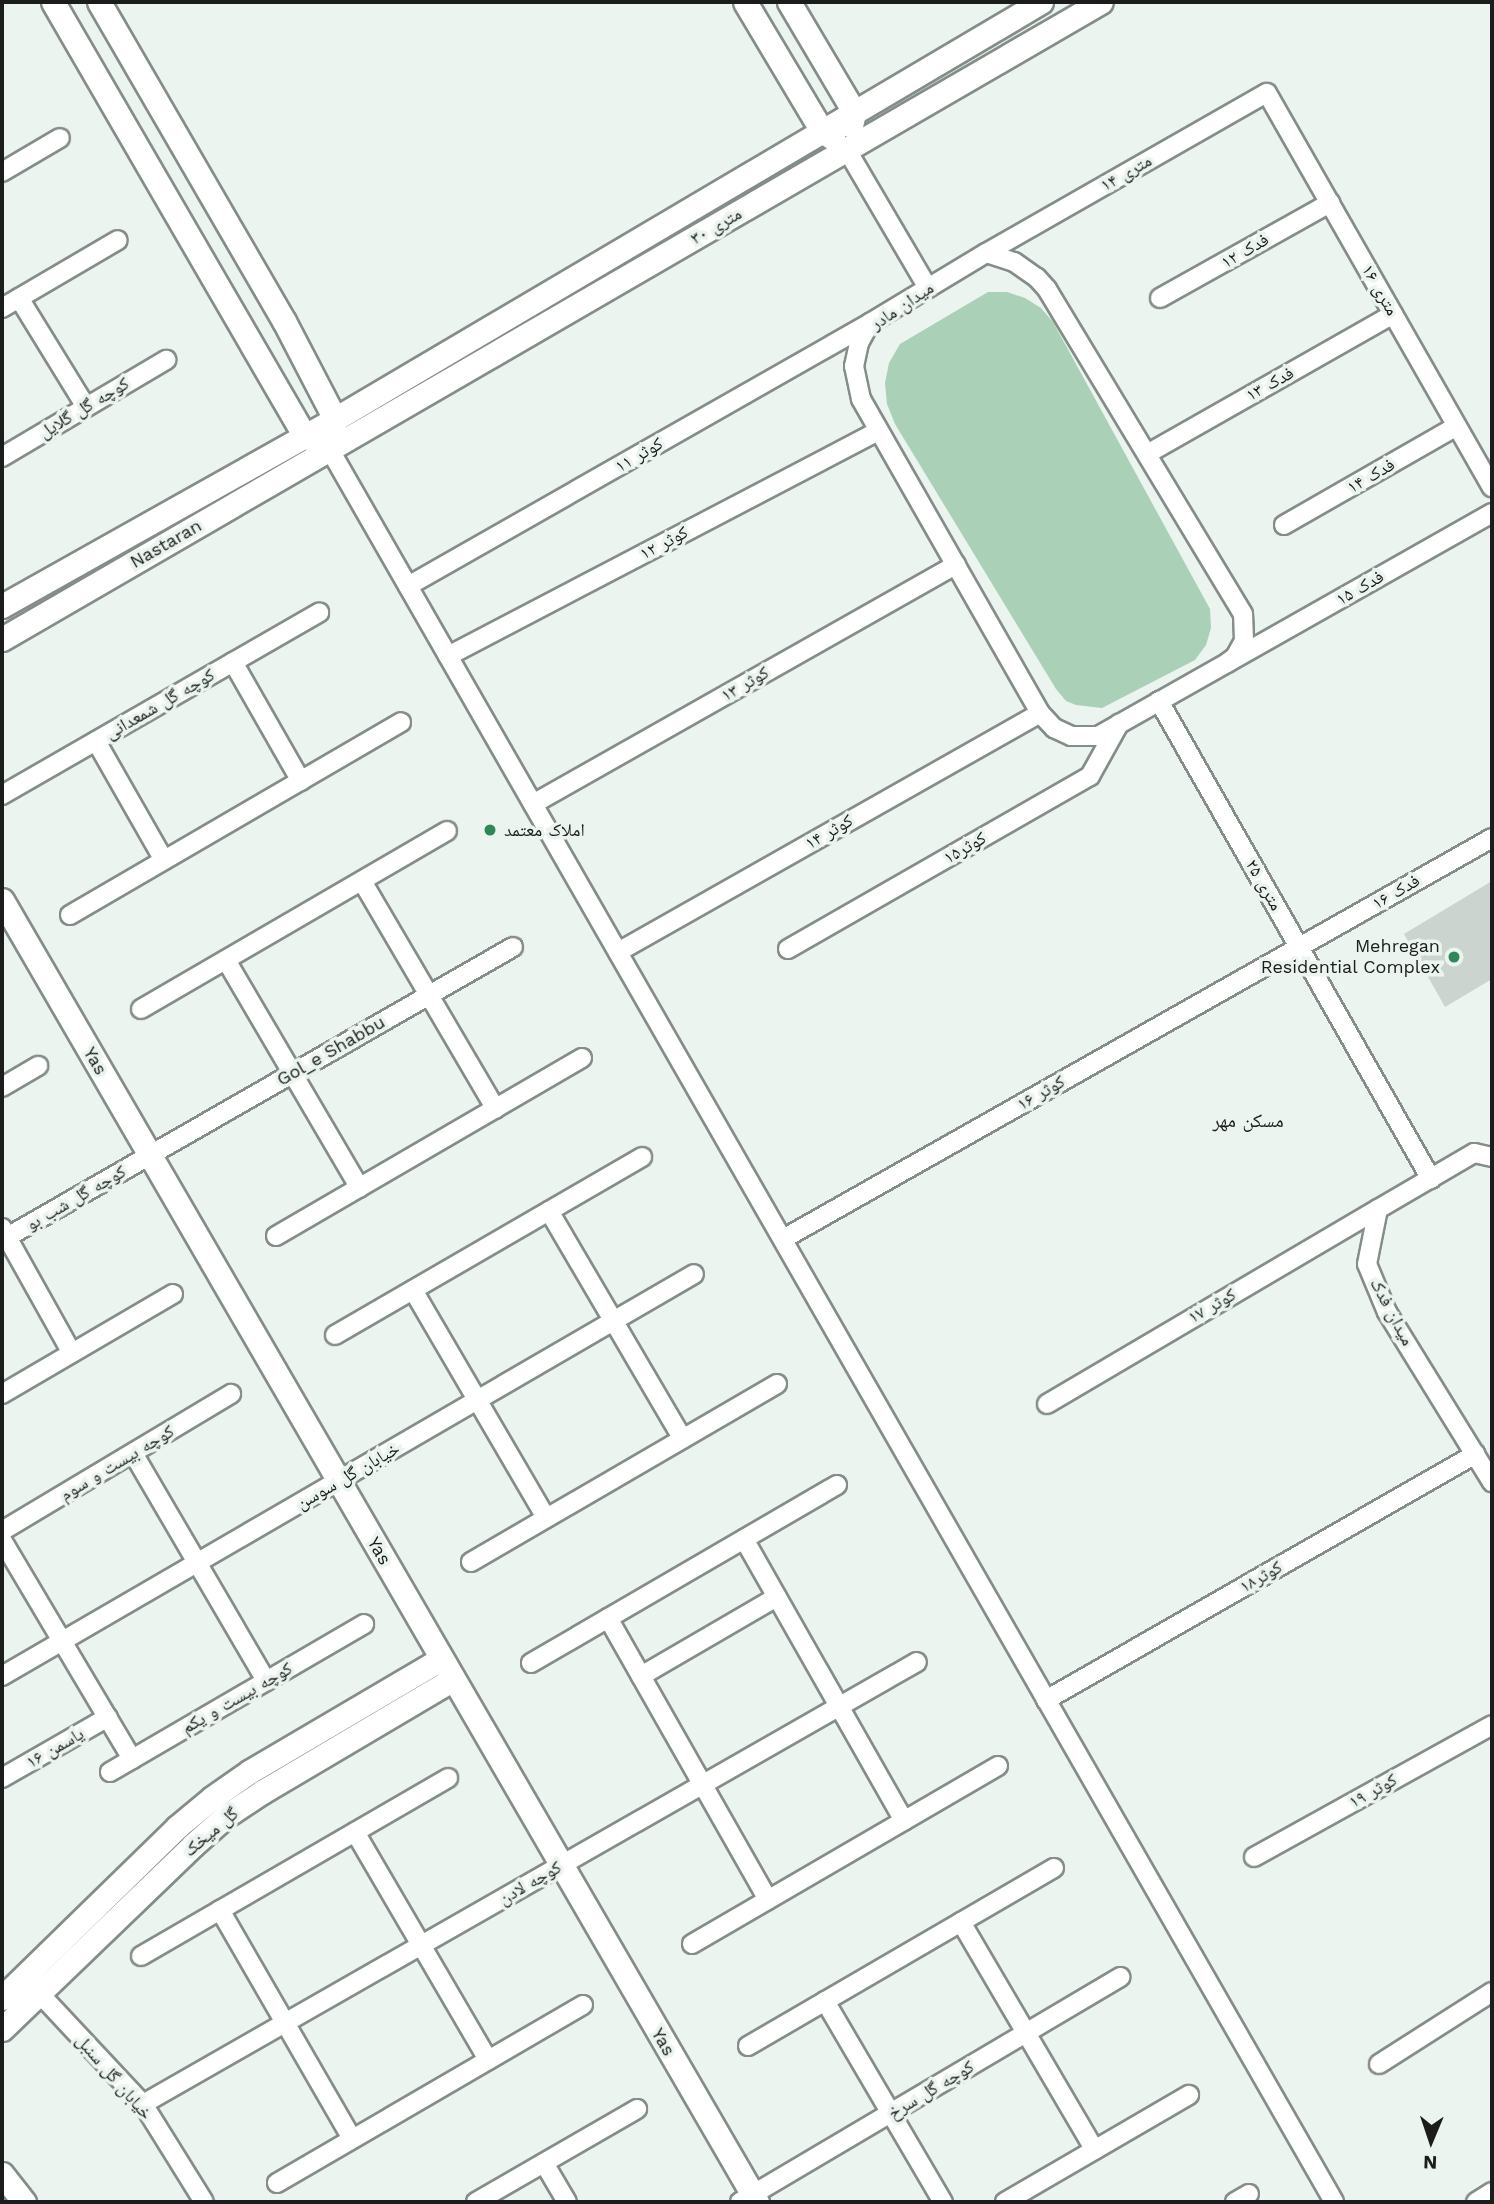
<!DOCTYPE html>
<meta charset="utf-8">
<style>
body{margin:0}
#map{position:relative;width:1494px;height:2204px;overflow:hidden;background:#ebf4ee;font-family:"Work Sans","Noto Naskh Arabic",sans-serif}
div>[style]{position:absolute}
.green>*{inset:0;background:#aad0b8}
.building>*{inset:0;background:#cbd4ce}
.roads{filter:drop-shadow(2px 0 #848d87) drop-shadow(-2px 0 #848d87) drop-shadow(0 2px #848d87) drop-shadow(0 -2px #848d87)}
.minor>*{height:18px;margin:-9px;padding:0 9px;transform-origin:9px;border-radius:9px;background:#fff}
.tertiary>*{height:23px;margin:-11.5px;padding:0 11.5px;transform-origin:11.5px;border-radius:11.5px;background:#fff}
.dots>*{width:19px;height:19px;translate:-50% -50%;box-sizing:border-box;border:4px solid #ebf4ee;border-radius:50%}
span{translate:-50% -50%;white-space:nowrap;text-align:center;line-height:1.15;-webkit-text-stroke:7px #ebf4ee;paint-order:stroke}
.street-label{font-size:18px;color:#1a1d1b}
.poi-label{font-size:18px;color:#1a1d1b}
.left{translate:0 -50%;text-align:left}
.right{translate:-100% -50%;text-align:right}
.neighbourhood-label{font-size:19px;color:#1a1d1b}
.frame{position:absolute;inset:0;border:4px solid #1a1d1b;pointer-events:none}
.north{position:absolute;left:1396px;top:2106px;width:70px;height:70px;-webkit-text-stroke:5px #ebf4ee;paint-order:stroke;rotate:182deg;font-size:19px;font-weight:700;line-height:28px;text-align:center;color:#1a1d1b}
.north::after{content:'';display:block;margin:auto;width:24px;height:32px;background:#1a1d1b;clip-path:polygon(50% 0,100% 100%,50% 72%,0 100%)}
</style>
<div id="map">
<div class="green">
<i style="clip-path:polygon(988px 292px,1007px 292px,1025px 298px,1041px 308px,1053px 322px,1210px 609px,1211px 628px,1206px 645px,1195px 660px,1102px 708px,1076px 705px,1066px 701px,1056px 689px,895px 424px,887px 404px,885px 383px,889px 363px,900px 344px)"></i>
</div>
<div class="building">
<i style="clip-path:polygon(1492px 881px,1492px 979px,1445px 1007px,1404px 934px)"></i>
</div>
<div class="roads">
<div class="minor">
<i style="left:847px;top:150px;width:160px;rotate:59.6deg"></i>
<i style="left:2px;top:172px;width:67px;rotate:-30.4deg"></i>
<i style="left:986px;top:253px;width:323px;rotate:-29.7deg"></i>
<i style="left:1267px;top:93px;width:454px;rotate:60.3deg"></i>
<i style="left:19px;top:298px;width:128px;rotate:58.4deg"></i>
<i style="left:1160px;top:298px;width:195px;rotate:-29.2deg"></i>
<i style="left:2px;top:308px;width:134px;rotate:-30.4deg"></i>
<i style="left:330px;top:450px;width:2019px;rotate:60.18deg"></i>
<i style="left:1147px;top:454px;width:283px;rotate:-29.6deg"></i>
<i style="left:2px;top:457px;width:191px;rotate:-30.6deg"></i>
<i style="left:1284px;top:525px;width:199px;rotate:-29.8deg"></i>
<i style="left:408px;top:586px;width:532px;rotate:-29.65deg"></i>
<i style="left:448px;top:656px;width:486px;rotate:-27.6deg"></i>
<i style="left:233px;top:662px;width:137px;rotate:60.3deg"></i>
<i style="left:1227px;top:663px;width:10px;rotate:-37deg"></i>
<i style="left:1235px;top:657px;width:18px;rotate:-61deg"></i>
<i style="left:1244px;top:641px;width:27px;rotate:-92deg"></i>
<i style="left:1243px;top:614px;width:380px;rotate:-121.1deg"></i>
<i style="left:1047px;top:289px;width:15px;rotate:-132deg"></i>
<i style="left:1037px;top:278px;width:28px;rotate:-145deg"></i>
<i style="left:1014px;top:262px;width:29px;rotate:-162deg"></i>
<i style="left:986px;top:253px;width:135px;rotate:148.9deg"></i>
<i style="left:870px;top:323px;width:23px;rotate:119deg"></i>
<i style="left:859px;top:343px;width:24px;rotate:102deg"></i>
<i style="left:854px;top:366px;width:34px;rotate:78deg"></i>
<i style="left:861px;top:399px;width:361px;rotate:60.3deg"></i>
<i style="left:1040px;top:713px;width:21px;rotate:47deg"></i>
<i style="left:1054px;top:728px;width:19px;rotate:25deg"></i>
<i style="left:1071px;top:736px;width:27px"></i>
<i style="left:1098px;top:736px;width:453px;rotate:-29.5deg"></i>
<i style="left:1159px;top:701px;width:550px;rotate:60.36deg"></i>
<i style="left:96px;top:741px;width:137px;rotate:60.3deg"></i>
<i style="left:2px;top:795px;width:366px;rotate:-29.9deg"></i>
<i style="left:533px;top:804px;width:486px;rotate:-29.5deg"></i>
<i style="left:362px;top:881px;width:264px;rotate:59.6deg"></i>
<i style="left:70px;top:915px;width:383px;rotate:-30.2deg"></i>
<i style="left:788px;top:949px;width:348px;rotate:-29.8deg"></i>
<i style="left:1090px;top:776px;width:60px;rotate:-60.9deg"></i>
<i style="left:618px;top:952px;width:485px;rotate:-29.5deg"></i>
<i style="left:226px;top:960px;width:264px;rotate:59.6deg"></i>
<i style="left:141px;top:1009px;width:354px;rotate:-30.2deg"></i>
<i style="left:2px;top:1087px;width:42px;rotate:-30.3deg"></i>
<i style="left:1492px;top:1157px;width:18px;rotate:-167deg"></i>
<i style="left:1474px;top:1153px;width:111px;rotate:149.7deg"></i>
<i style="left:1378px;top:1209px;width:56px;rotate:101.3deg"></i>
<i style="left:1367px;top:1264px;width:52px;rotate:67.4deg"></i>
<i style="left:1387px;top:1312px;width:200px;rotate:58.3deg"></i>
<i style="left:549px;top:1211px;width:264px;rotate:59.6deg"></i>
<i style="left:2px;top:1228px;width:143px;rotate:60.8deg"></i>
<i style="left:276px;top:1236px;width:354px;rotate:-30.2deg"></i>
<i style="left:783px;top:1239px;width:815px;rotate:-29.49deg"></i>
<i style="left:2px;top:1240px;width:589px;rotate:-29.83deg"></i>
<i style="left:413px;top:1290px;width:264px;rotate:59.7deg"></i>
<i style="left:335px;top:1335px;width:355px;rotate:-30.1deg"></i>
<i style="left:2px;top:1394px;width:198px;rotate:-30.3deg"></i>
<i style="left:1047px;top:1404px;width:384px;rotate:-30.5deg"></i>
<i style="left:133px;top:1453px;width:264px;rotate:59.7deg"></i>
<i style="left:2px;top:1531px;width:267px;rotate:-30.9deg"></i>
<i style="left:744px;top:1539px;width:324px;rotate:60.4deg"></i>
<i style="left:2px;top:1540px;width:255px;rotate:59.3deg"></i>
<i style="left:471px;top:1562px;width:354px;rotate:-30.2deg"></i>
<i style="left:608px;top:1618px;width:324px;rotate:60.4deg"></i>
<i style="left:531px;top:1663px;width:354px;rotate:-30.2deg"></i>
<i style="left:2px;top:1676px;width:800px;rotate:-30.15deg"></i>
<i style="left:641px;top:1676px;width:157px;rotate:-30.2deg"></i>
<i style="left:1046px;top:1700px;width:495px;rotate:-29.8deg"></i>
<i style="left:110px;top:1772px;width:294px;rotate:-30.2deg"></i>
<i style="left:2px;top:1778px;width:122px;rotate:-29.9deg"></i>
<i style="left:355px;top:1832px;width:264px;rotate:59.7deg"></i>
<i style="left:1254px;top:1857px;width:272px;rotate:-29deg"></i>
<i style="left:220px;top:1910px;width:264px;rotate:60deg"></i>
<i style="left:961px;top:1922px;width:264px;rotate:59.6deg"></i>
<i style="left:692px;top:1944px;width:354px;rotate:-30.2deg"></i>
<i style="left:141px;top:1956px;width:355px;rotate:-30.1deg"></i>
<i style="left:39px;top:1993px;width:152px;rotate:46.9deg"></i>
<i style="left:143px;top:2104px;width:115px;rotate:58.1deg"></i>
<i style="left:825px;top:2001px;width:233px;rotate:59.6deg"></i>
<i style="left:748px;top:2046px;width:354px;rotate:-30.2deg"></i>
<i style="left:1379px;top:2064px;width:134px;rotate:-32.5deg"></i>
<i style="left:143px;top:2104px;width:891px;rotate:-29.73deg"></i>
<i style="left:544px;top:2163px;width:45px;rotate:59.5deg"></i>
<i style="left:277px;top:2183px;width:354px;rotate:-30.2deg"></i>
<i style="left:476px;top:2202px;width:186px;rotate:-30deg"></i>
<i style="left:740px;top:2202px;width:442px;rotate:-30.6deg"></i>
<i style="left:1005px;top:2202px;width:213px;rotate:-30.2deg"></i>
<i style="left:1235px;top:2202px;width:16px;rotate:-30deg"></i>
<i style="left:1476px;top:2202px;width:19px;rotate:-32deg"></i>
</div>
<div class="tertiary">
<i style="left:53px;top:2px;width:500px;rotate:59.9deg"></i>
<i style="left:304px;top:435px;width:13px;rotate:29deg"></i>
<i style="left:99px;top:2px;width:369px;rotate:59.9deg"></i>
<i style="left:284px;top:321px;width:110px;rotate:62.5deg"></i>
<i style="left:335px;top:419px;width:14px;rotate:98deg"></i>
<i style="left:745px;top:2px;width:150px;rotate:59.2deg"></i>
<i style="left:822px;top:131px;width:14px;rotate:34deg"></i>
<i style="left:789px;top:2px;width:128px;rotate:59.4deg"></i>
<i style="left:854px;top:112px;width:14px;rotate:102deg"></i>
<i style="left:2px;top:606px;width:382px;rotate:-29.3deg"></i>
<i style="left:335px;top:419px;width:820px;rotate:-30.57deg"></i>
<i style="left:2px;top:639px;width:1270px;rotate:-30.1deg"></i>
<i style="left:2px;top:900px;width:1505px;rotate:59.89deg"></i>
<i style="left:2px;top:1998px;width:245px;rotate:-44.3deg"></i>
<i style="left:177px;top:1827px;width:45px;rotate:-39.6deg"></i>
<i style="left:212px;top:1798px;width:45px;rotate:-35.1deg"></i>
<i style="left:249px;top:1772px;width:223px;rotate:-30.5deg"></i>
<i style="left:2px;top:2029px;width:265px;rotate:-43.9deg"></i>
<i style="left:193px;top:1845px;width:44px;rotate:-41.3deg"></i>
<i style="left:226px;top:1816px;width:43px;rotate:-33.7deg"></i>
<i style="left:262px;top:1792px;width:222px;rotate:-30.6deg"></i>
<i style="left:2px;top:2174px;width:36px;rotate:52deg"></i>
</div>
</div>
<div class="dots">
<i style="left:490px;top:830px;background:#318659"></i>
<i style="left:1454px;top:957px;background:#318659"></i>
</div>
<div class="street-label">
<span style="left:1126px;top:173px;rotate:-30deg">۱۴ متری</span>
<span style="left:716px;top:226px;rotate:-30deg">۳۰ متری</span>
<span style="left:1245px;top:251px;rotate:-30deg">فدک ۱۲</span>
<span style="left:1380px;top:290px;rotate:60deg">۱۶ متری</span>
<span style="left:902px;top:306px;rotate:-34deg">میدان مادر</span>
<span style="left:1270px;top:384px;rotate:-29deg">فدک ۱۳</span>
<span style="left:84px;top:408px;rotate:-31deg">کوچه گل گلایل</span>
<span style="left:639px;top:455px;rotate:-30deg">کوثر ۱۱</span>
<span style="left:1371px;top:476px;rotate:-30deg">فدک ۱۴</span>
<span style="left:664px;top:543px;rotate:-28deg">کوثر ۱۲</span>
<span style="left:166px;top:544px;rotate:-30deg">Nastaran</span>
<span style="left:1360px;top:588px;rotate:-30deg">فدک ۱۵</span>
<span style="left:745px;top:684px;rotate:-30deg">کوثر ۱۳</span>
<span style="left:160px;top:704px;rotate:-30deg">کوچه گل شمعدانی</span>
<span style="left:829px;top:832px;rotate:-30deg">کوثر ۱۴</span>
<span style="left:965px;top:848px;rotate:-30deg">کوثر۱۵</span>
<span style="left:1264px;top:885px;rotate:60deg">۲۵ متری</span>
<span style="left:1396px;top:892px;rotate:-30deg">فدک ۱۶</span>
<span style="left:331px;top:1051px;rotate:-30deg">Gol_e Shabbu</span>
<span style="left:95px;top:1061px;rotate:60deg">Yas</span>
<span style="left:1041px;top:1093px;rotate:-30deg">کوثر ۱۶</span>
<span style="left:76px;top:1198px;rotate:-30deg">کوچه گل شب بو</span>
<span style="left:1212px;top:1306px;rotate:-30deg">کوثر ۱۷</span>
<span style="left:1392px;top:1312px;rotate:62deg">میدان فدک</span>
<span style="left:117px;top:1463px;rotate:-31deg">کوچه بیست و سوم</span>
<span style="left:348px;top:1476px;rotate:-30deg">خیابان گل سوسن</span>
<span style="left:379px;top:1551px;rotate:60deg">Yas</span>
<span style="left:1261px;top:1577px;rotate:-30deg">کوثر۱۸</span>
<span style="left:237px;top:1698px;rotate:-30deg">کوچه بیست و یکم</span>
<span style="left:55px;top:1748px;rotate:-30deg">یاسمن ۱۶</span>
<span style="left:1373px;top:1791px;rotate:-29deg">کوثر ۱۹</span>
<span style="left:211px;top:1832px;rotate:-40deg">گل میخک</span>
<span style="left:530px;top:1883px;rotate:-30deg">کوچه لادن</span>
<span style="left:663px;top:2042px;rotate:60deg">Yas</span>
<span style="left:114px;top:2077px;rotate:49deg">خیابان گل سنبل</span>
<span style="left:931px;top:2090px;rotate:-31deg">کوچه گل سرخ</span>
</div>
<div class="poi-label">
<span class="left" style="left:504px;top:830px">املاک معتمد</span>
<span class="right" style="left:1440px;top:957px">Mehregan<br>Residential Complex</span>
</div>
<div class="neighbourhood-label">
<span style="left:1248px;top:1121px">مسکن مهر</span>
</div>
<div class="frame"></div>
<div class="north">N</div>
</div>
